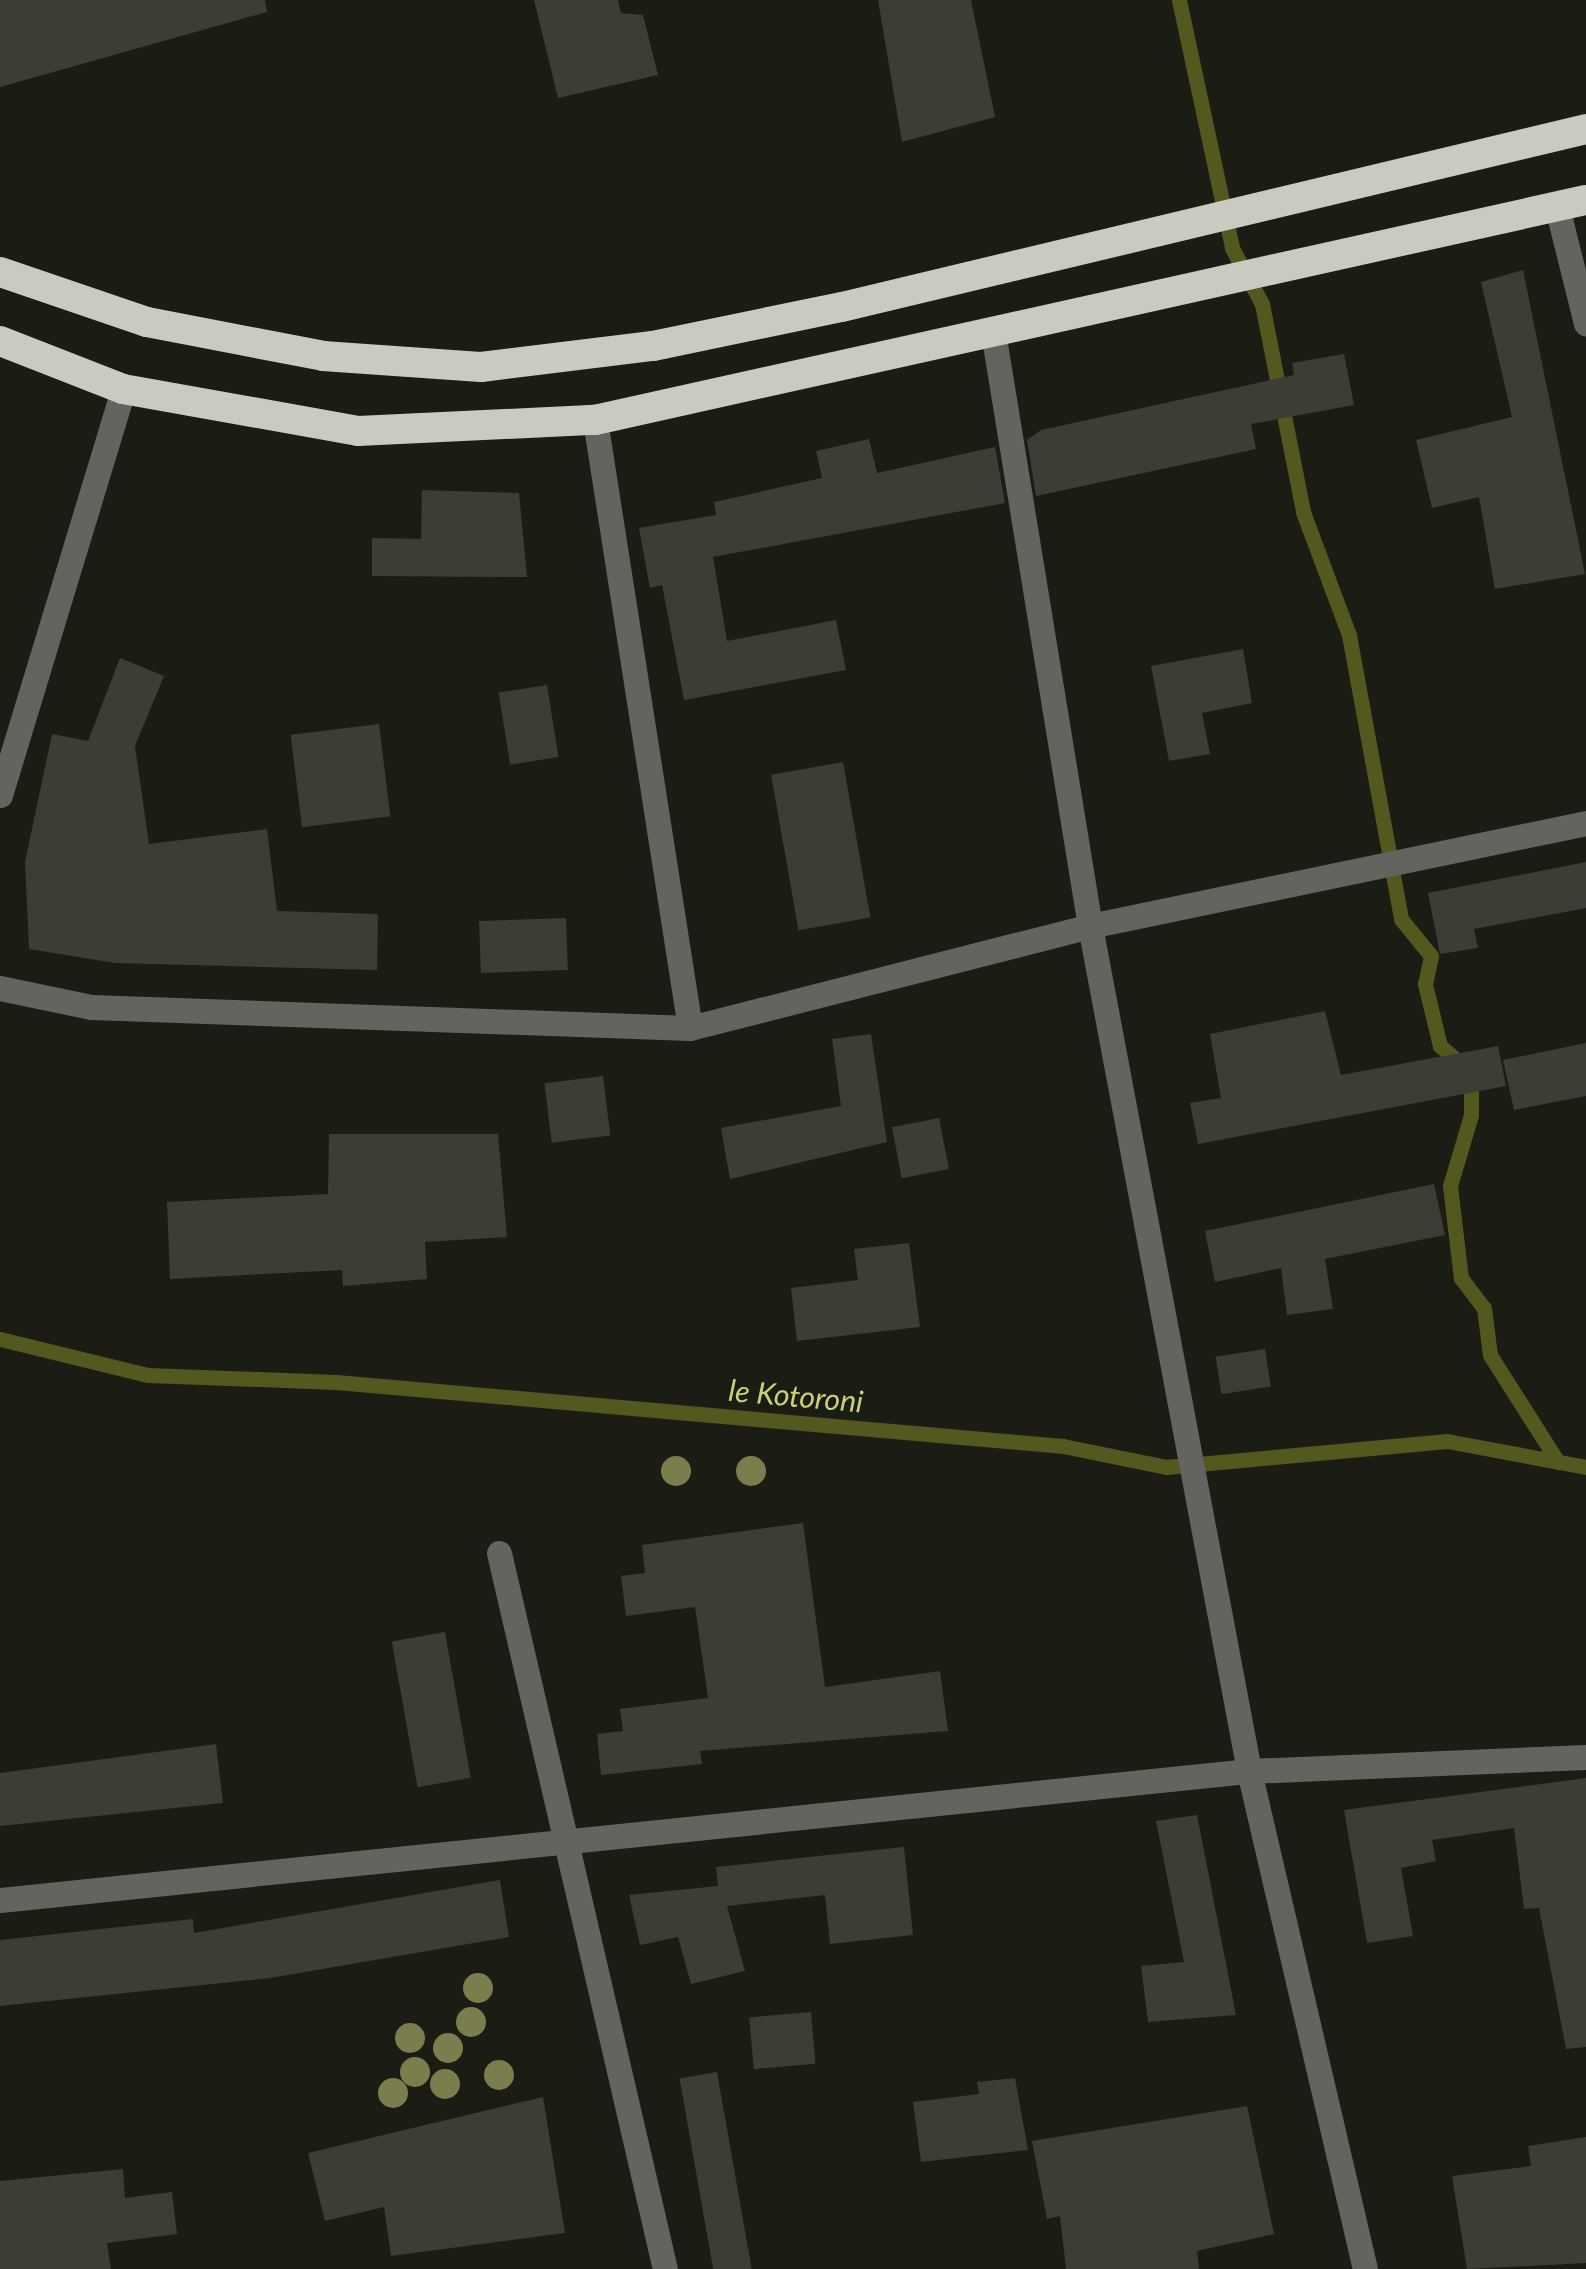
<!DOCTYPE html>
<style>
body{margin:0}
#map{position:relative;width:1586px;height:2269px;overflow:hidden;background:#1b1c14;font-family:Lato,sans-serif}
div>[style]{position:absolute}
.stream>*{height:15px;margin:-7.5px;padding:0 7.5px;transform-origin:7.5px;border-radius:7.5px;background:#54571e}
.building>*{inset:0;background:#3c3d35;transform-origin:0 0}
.minor>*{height:25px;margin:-12.5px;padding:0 12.5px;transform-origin:12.5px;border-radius:12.5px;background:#63635f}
.highway>*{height:30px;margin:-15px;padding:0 15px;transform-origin:15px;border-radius:15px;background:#c9cbc0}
.trees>*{width:30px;height:30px;margin:-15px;border-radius:50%;background:#7b7e4c}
span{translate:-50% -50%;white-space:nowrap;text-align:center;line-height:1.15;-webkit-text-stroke:8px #1b1c14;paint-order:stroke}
.water-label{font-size:30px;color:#cbd07b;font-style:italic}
</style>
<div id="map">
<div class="stream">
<i style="left:1179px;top:0;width:254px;rotate:77.9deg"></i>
<i style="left:1232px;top:248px;width:64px;rotate:61.8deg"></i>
<i style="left:1262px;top:304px;width:212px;rotate:78.8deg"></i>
<i style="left:1303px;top:512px;width:131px;rotate:69.5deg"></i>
<i style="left:1349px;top:635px;width:289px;rotate:79.6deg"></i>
<i style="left:1401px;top:919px;width:48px;rotate:51deg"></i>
<i style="left:1431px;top:956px;width:29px;rotate:102deg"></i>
<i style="left:1425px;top:984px;width:64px;rotate:76.4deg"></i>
<i style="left:1440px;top:1046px;width:40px;rotate:40deg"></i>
<i style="left:1471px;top:1072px;width:43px;rotate:90deg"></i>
<i style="left:1471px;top:1115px;width:74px;rotate:106.5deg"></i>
<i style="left:1450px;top:1186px;width:93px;rotate:83.2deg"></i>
<i style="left:1461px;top:1278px;width:38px;rotate:53deg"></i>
<i style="left:1484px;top:1308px;width:47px;rotate:82.7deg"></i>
<i style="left:1490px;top:1355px;width:127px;rotate:57.6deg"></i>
<i style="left:0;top:1339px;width:152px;rotate:13.7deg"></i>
<i style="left:148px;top:1375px;width:188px;rotate:2.1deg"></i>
<i style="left:336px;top:1382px;width:730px;rotate:5.03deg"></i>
<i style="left:1063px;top:1446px;width:105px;rotate:11.5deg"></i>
<i style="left:1166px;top:1467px;width:282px;rotate:-5.3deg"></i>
<i style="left:1447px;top:1441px;width:141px;rotate:10.6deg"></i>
</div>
<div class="building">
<i style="clip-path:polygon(0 0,265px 0,267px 12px,0 87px)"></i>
<i style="clip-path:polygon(534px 0,618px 0,621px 13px,643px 15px,658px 75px,558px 98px)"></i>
<i style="clip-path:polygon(878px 0,971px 0,995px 117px,902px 142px)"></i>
<i style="clip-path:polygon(1523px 270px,1585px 574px,1495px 589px,1479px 497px,1432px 508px,1416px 440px,1512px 417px,1481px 282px)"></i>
<i style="clip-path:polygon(1344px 354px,1354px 405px,1251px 424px,1256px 449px,1036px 496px,1027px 440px,1041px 430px,1294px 375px,1292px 363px)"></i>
<i style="clip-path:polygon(869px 439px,877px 473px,995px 447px,1005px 503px,713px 557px,727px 641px,836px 620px,846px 670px,684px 700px,662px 585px,650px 588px,639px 528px,716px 515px,714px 502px,822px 478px,816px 451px)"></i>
<i style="clip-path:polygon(422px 490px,519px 493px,527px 577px,372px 576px,372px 538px,421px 539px)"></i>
<i style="clip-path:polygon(1243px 649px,1252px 703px,1202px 713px,1210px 754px,1169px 761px,1151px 666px)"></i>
<i style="clip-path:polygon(120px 658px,164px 676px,135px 746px,149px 844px,267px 829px,277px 911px,378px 914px,377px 970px,115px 963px,29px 949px,25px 862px,52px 734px,88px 741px)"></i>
<i style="left:547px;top:685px;width:73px;height:49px;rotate:81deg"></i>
<i style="left:379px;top:724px;width:93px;height:89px;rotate:83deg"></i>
<i style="left:843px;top:762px;width:158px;height:73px;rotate:80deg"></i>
<i style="clip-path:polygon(1586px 862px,1586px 908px,1474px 929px,1478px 948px,1440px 954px,1428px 893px)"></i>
<i style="left:566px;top:918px;width:52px;height:87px;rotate:88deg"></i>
<i style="clip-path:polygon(1325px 1011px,1341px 1075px,1498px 1046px,1506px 1086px,1198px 1144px,1190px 1103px,1221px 1098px,1210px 1034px)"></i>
<i style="clip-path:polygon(871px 1034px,887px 1142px,730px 1179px,721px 1128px,841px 1106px,832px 1039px)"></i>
<i style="clip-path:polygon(1586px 1043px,1586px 1096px,1514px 1110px,1503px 1060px)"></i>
<i style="left:603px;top:1076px;width:60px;height:59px;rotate:83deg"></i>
<i style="left:939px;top:1118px;width:52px;height:48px;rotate:79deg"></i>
<i style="clip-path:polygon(329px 1134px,498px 1134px,507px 1237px,425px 1242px,427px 1279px,343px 1286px,342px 1270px,170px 1279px,167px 1202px,328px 1194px)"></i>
<i style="clip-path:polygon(1434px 1184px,1445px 1235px,1325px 1259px,1333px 1309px,1287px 1315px,1281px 1268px,1215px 1282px,1205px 1231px)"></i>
<i style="clip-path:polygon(909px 1243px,920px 1327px,797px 1341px,791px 1288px,858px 1280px,854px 1249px)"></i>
<i style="left:1265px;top:1349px;width:38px;height:50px;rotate:81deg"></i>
<i style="clip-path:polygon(803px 1523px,825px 1687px,940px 1671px,948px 1731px,700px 1751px,702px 1764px,601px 1775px,597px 1734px,623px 1731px,620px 1709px,708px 1698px,695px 1607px,626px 1616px,621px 1576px,645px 1573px,642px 1545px)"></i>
<i style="left:445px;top:1632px;width:148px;height:54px;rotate:80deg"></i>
<i style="clip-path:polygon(216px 1744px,223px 1803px,0 1826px,0 1773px)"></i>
<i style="clip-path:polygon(1586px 1778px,1586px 2047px,1566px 2049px,1539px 1908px,1524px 1909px,1514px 1828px,1432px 1840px,1436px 1861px,1401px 1868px,1413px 1936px,1367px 1943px,1344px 1810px)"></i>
<i style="clip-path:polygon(1197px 1815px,1236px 2015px,1148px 2022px,1141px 1966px,1184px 1962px,1156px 1821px)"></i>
<i style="clip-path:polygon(904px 1847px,913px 1935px,830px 1944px,825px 1895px,727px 1906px,745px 1971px,691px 1984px,678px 1937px,640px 1945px,629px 1895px,718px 1886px,716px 1867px)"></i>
<i style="clip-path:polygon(500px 1880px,509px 1937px,270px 1978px,0 2006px,0 1940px,193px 1919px,194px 1933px)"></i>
<i style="left:811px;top:2012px;width:52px;height:62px;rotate:85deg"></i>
<i style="left:717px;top:2072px;width:200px;height:38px;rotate:80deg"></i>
<i style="clip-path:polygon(1015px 2078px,1028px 2150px,921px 2162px,913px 2102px,979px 2094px,977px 2082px)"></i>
<i style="clip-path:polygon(543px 2097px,565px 2233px,391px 2256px,384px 2207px,325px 2221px,308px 2153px)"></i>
<i style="clip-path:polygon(1247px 2106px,1274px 2234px,1197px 2251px,1199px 2269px,1066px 2269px,1060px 2216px,1047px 2219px,1032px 2141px)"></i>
<i style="clip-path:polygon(1586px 2137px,1586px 2263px,1467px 2269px,1452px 2176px,1531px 2166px,1528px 2146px)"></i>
<i style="clip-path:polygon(123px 2169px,125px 2198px,172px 2192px,177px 2234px,107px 2243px,111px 2269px,0 2269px,0 2181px)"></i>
</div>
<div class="minor">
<i style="left:1557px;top:207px;width:120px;rotate:76deg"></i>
<i style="left:994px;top:338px;width:596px;rotate:80.73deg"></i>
<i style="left:1090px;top:926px;width:860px;rotate:79.34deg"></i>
<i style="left:1249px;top:1771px;width:511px;rotate:76.89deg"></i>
<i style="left:595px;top:420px;width:615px;rotate:81.12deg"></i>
<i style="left:0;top:795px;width:424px;rotate:-73.1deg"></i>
<i style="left:0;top:988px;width:93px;rotate:11.8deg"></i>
<i style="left:91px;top:1007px;width:599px;rotate:2.01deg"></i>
<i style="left:690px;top:1028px;width:413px;rotate:-14.3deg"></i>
<i style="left:1090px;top:926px;width:507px;rotate:-11.73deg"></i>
<i style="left:499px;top:1553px;width:735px;rotate:76.95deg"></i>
<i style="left:0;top:1900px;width:1256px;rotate:-5.9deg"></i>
<i style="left:1249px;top:1771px;width:337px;rotate:-2.4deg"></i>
</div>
<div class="highway">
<i style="left:0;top:272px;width:155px;rotate:18.8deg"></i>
<i style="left:147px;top:322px;width:179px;rotate:10.9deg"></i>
<i style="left:323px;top:356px;width:158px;rotate:4deg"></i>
<i style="left:481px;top:367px;width:173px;rotate:-7deg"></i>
<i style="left:653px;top:346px;width:193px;rotate:-11.7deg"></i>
<i style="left:842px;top:307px;width:765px;rotate:-13.45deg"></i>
<i style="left:0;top:341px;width:132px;rotate:21.3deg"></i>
<i style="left:123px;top:389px;width:239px;rotate:10.1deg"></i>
<i style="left:358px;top:431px;width:237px;rotate:-2.7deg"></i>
<i style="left:595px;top:420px;width:1015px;rotate:-12.52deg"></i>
</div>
<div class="trees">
<i style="left:676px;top:1471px"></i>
<i style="left:751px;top:1471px"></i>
<i style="left:478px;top:1988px"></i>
<i style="left:471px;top:2022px"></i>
<i style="left:410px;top:2038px"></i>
<i style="left:448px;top:2048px"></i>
<i style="left:415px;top:2072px"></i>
<i style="left:499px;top:2075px"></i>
<i style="left:445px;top:2084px"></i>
<i style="left:393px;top:2093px"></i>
</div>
<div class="water-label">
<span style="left:796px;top:1395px;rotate:5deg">le Kotoroni</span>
</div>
</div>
